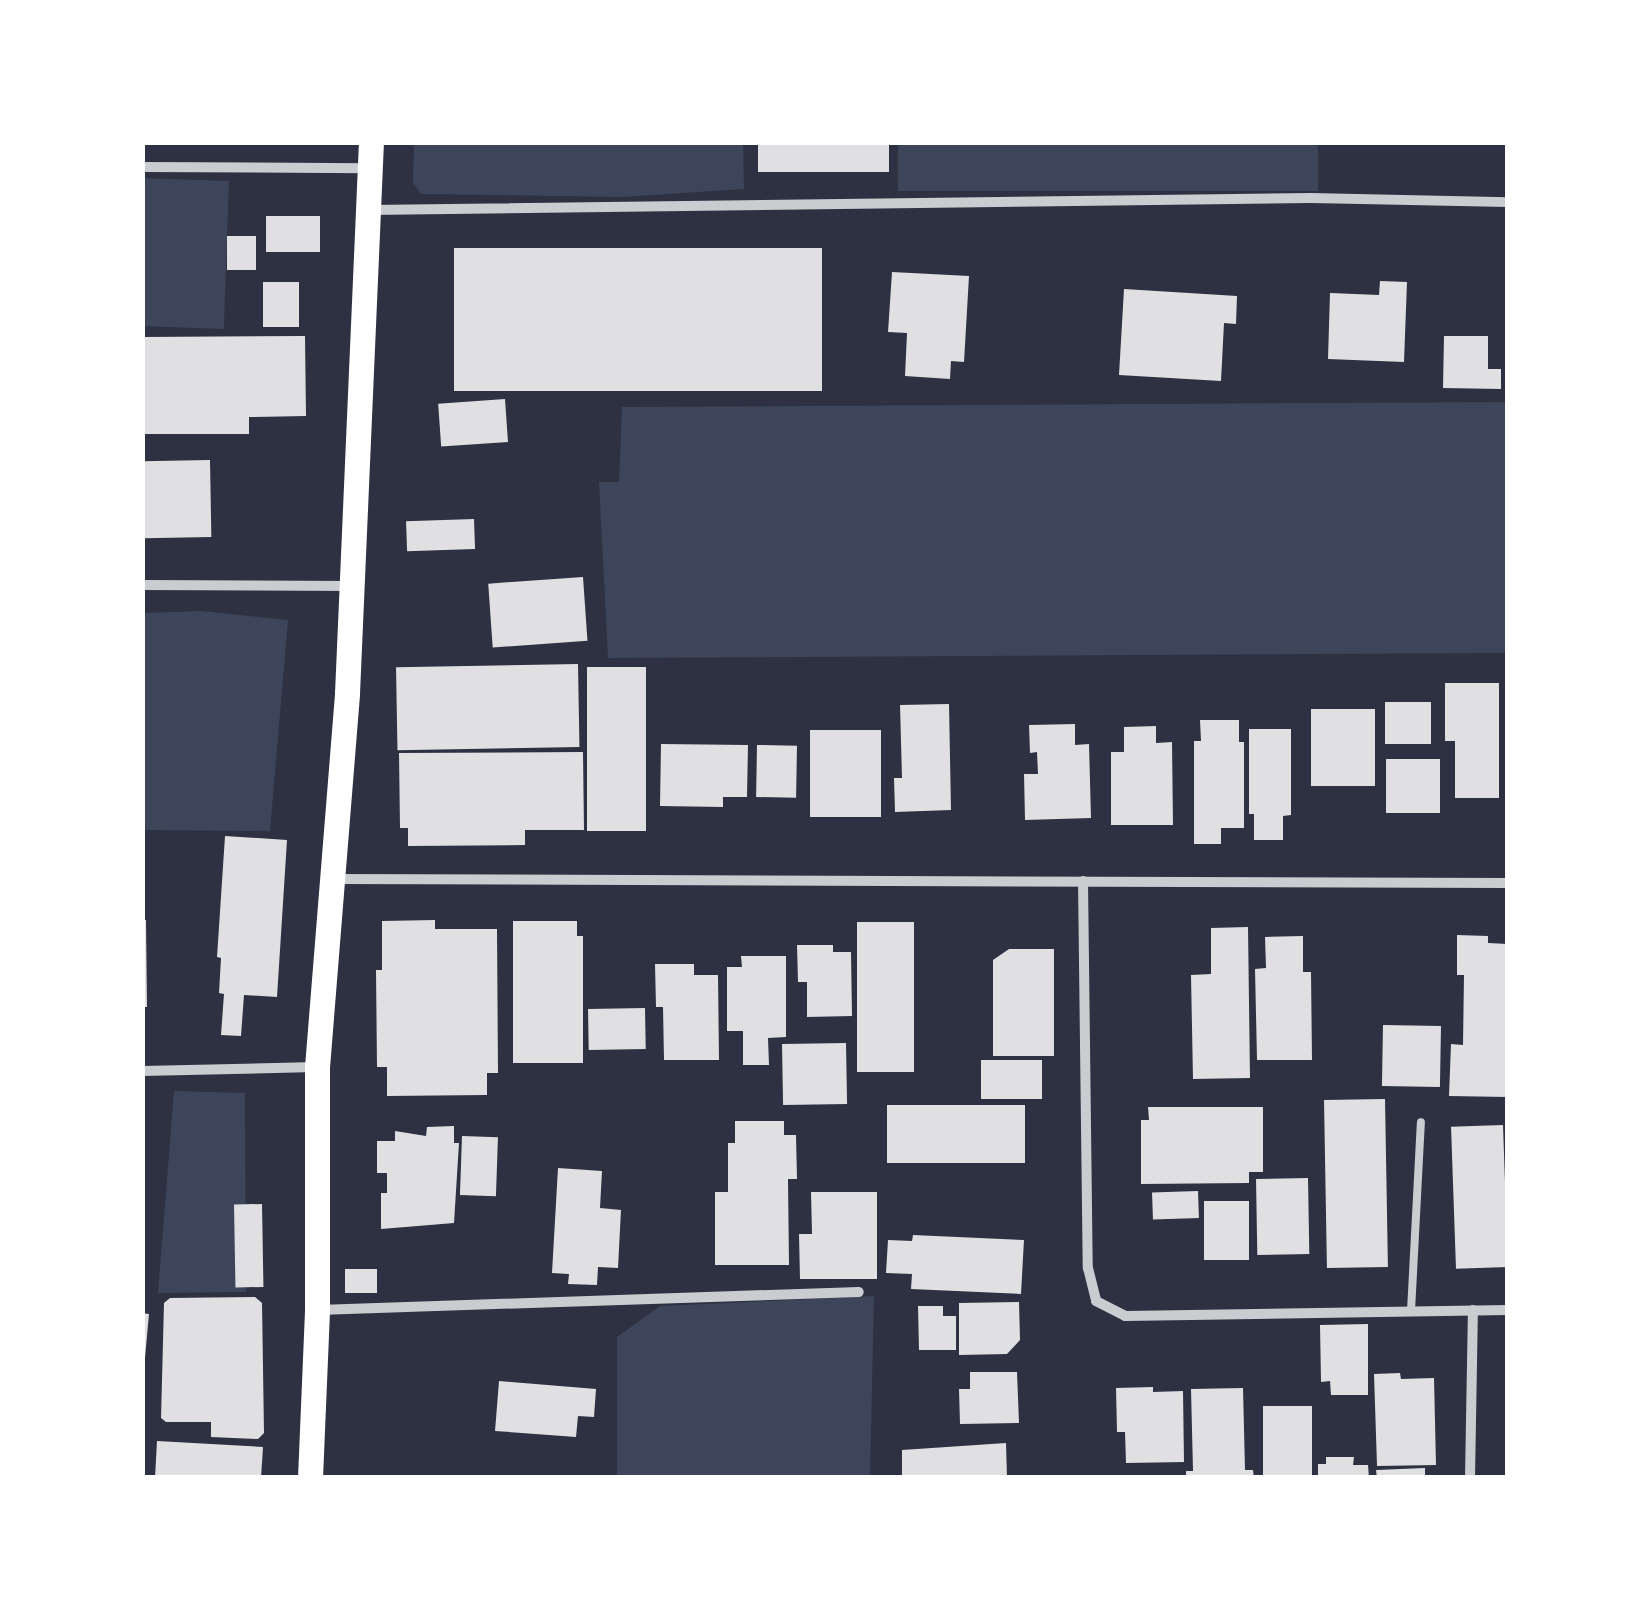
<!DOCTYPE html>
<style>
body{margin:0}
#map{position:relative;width:1650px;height:1620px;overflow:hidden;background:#2d3142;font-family:"Libre Baskerville",serif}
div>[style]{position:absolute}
.green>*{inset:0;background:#3c4559;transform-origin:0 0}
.building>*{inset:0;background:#e0e0e3;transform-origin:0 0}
.service>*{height:8px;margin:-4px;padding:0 4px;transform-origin:4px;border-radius:4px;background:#caccd0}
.minor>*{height:10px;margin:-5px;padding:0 5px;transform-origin:5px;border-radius:5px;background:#caccd0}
.primary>*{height:25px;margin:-12.5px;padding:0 12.5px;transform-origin:12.5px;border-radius:12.5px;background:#fff}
span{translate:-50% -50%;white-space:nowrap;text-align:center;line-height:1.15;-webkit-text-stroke:8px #fff;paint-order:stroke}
.frame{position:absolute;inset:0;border:145px solid #fff;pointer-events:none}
</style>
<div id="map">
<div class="green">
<i style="clip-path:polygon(414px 143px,743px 143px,744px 189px,622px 197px,421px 194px,413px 183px)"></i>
<i style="left:898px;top:143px;width:420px;height:48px"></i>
<i style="left:229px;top:181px;width:148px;height:86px;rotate:92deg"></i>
<i style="clip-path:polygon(1507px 402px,1507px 653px,608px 658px,599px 482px,619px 482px,622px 407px)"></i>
<i style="clip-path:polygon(201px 611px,288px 620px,270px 831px,143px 830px,143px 613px)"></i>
<i style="clip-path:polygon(174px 1091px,245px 1093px,246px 1292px,158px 1293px)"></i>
<i style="clip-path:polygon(874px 1296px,870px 1477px,617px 1477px,617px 1337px,660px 1306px)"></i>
</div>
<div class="building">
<i style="left:758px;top:142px;width:131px;height:30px"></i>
<i style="left:266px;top:216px;width:54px;height:36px"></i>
<i style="left:227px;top:236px;width:29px;height:34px"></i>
<i style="left:454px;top:248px;width:368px;height:143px"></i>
<i style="clip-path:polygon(892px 272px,969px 276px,964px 362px,951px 361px,950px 379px,905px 376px,907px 333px,888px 332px)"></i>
<i style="clip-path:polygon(1380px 281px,1407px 282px,1404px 362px,1328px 359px,1330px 293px,1379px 295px)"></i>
<i style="left:263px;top:282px;width:36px;height:45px"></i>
<i style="clip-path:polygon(1124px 289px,1237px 296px,1236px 324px,1224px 323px,1221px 381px,1119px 375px)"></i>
<i style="clip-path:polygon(305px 336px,306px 416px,249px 417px,249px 434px,142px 434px,142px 337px)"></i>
<i style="clip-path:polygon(1444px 336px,1488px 336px,1488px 369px,1501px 369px,1501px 389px,1443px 388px)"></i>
<i style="left:505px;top:399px;width:43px;height:67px;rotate:86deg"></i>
<i style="left:210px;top:460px;width:77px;height:68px;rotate:89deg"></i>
<i style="left:474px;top:519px;width:30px;height:68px;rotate:88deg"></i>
<i style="left:583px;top:577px;width:64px;height:95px;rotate:86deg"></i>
<i style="left:578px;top:664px;width:83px;height:182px;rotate:89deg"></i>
<i style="left:587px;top:667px;width:59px;height:164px"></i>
<i style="clip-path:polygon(1445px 683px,1499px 683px,1499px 798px,1455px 798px,1455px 741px,1445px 741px)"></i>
<i style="left:1385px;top:702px;width:46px;height:42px"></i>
<i style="clip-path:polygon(949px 704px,951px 810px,895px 812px,894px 778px,902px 778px,900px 705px)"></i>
<i style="left:1311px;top:709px;width:64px;height:77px"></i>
<i style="clip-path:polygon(1200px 720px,1239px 720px,1239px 742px,1244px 742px,1244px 828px,1221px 828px,1221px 844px,1194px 844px,1194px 741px,1201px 741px)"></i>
<i style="clip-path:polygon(1075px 724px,1075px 745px,1089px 744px,1091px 818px,1025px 820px,1024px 774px,1038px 774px,1037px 752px,1030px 753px,1029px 725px)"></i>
<i style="clip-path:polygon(1156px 726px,1156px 743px,1172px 742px,1173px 825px,1111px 825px,1111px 752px,1124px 752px,1124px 727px)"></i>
<i style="clip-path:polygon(1249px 729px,1291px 729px,1291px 815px,1283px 816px,1283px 840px,1254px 840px,1254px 814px,1249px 814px)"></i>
<i style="left:881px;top:730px;width:87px;height:71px;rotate:90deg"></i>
<i style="clip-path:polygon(661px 744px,748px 745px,747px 797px,723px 797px,723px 807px,660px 806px)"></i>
<i style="left:757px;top:745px;width:40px;height:52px;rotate:1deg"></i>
<i style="clip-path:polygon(583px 752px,584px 830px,525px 830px,525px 845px,408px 846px,408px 828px,400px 828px,399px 753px)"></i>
<i style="left:1386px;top:759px;width:54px;height:54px"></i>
<i style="clip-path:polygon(225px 836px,287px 840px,277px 997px,244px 995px,241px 1036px,221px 1035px,224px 994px,219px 993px,221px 958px,217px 957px)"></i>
<i style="clip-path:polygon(142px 920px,146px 920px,147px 1007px,142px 1007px)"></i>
<i style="clip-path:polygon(435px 920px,435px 929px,497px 929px,498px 1073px,487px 1073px,487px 1095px,387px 1096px,387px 1067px,377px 1067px,376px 970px,382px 970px,382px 921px)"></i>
<i style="clip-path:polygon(513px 921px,577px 921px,577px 936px,583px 936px,583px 1063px,513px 1063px)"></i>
<i style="left:857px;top:922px;width:57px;height:150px"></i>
<i style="clip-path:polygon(1248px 927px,1250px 1078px,1193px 1079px,1191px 975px,1211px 974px,1211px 928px)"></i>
<i style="clip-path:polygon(1457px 935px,1488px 936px,1488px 943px,1508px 944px,1508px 1097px,1449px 1096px,1451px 1044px,1463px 1045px,1464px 975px,1457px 975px)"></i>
<i style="clip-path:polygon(1303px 936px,1303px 972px,1311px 972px,1312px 1060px,1257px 1060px,1255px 969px,1266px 968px,1265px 937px)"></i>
<i style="clip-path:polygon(797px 945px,833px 945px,833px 952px,851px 952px,852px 1016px,807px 1017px,807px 982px,798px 982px)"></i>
<i style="clip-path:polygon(1009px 949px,1054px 949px,1054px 1056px,993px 1056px,993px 960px)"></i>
<i style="clip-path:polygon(741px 956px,786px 956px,786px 1037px,768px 1038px,769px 1065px,743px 1065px,743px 1031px,727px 1031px,727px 967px,742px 967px)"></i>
<i style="clip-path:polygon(655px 964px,694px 964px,694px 975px,718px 975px,719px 1060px,664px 1060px,663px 1007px,656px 1007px)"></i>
<i style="left:645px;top:1008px;width:41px;height:57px;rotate:89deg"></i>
<i style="left:1383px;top:1025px;width:58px;height:61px;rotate:1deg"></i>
<i style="left:846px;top:1043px;width:61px;height:64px;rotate:89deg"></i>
<i style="left:981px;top:1060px;width:61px;height:39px"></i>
<i style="left:1385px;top:1099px;width:168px;height:61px;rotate:89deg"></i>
<i style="left:887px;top:1105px;width:138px;height:58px"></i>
<i style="clip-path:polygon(1148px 1107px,1263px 1107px,1263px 1172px,1249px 1172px,1249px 1183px,1141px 1184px,1141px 1120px,1149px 1120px)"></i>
<i style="clip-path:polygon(735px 1121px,784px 1121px,784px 1135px,796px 1135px,797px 1179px,788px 1179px,789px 1265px,715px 1265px,715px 1192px,728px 1192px,728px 1143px,735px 1143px)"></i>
<i style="left:1503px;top:1125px;width:142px;height:52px;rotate:88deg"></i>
<i style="clip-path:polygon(454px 1126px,454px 1143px,459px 1143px,454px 1223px,381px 1229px,381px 1193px,387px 1193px,387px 1173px,377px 1173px,377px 1141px,395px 1141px,395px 1131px,426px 1136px,427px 1127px)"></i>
<i style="left:462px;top:1136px;width:36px;height:59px;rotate:2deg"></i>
<i style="clip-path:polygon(558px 1168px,602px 1171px,600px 1208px,621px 1210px,618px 1268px,598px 1267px,597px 1285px,568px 1284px,569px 1274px,552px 1273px)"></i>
<i style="left:1308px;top:1178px;width:76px;height:52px;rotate:89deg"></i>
<i style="left:1198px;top:1191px;width:27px;height:46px;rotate:88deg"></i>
<i style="clip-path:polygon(811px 1192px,877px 1192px,877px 1279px,800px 1279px,799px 1234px,812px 1234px)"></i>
<i style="left:1204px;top:1201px;width:45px;height:59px"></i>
<i style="left:262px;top:1204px;width:83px;height:28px;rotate:89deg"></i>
<i style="clip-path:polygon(913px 1235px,1024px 1240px,1021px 1294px,911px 1289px,912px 1274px,886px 1273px,888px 1240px,912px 1241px)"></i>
<i style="left:345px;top:1269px;width:32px;height:24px"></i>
<i style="clip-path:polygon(255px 1297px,262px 1303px,264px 1433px,258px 1439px,211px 1437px,211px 1422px,166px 1422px,161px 1418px,164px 1303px,170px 1298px)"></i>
<i style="clip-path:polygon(1019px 1302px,1020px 1340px,1007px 1354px,959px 1355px,959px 1303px)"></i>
<i style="clip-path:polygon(918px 1306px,943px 1306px,943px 1316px,956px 1316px,956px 1350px,919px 1350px)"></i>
<i style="clip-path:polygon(142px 1313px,149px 1314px,145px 1358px,142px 1358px)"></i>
<i style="clip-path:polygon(1368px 1324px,1368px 1395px,1331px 1395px,1330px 1381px,1321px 1382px,1320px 1325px)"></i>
<i style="clip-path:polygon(970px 1372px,1017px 1372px,1019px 1423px,960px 1424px,959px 1389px,970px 1389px)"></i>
<i style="clip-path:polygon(1400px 1373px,1401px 1379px,1434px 1378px,1436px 1465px,1377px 1466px,1374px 1374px)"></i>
<i style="clip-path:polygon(499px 1381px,596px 1389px,594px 1417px,578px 1416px,576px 1437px,495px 1431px)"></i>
<i style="clip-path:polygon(1153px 1387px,1153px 1392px,1183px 1391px,1184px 1462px,1126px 1463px,1125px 1432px,1117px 1432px,1116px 1388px)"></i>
<i style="clip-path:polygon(1243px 1388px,1245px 1470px,1253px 1470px,1254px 1478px,1186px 1478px,1186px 1471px,1193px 1471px,1191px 1389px)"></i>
<i style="left:1263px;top:1406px;width:49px;height:72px"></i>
<i style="clip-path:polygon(157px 1441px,263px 1447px,261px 1478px,155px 1478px)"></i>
<i style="clip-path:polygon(1006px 1443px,1007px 1478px,902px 1478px,902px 1450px)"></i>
<i style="clip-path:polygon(1326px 1457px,1354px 1457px,1353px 1465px,1368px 1465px,1369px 1478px,1318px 1478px,1318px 1464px,1326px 1464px)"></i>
<i style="clip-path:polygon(1425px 1468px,1425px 1478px,1377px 1478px,1376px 1470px)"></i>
</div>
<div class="service">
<i style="left:1411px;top:1311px;width:189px;rotate:-87deg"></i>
</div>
<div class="minor">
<i style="left:142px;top:167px;width:226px;rotate:0.3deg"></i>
<i style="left:369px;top:210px;width:942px;rotate:-0.73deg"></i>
<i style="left:1311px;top:198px;width:197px;rotate:1.2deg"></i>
<i style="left:142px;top:585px;width:209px;rotate:0.3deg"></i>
<i style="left:334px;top:879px;width:1174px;rotate:0.2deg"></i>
<i style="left:1083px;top:881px;width:387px;rotate:89.3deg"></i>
<i style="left:1088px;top:1268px;width:34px;rotate:76deg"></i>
<i style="left:1096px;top:1301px;width:33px;rotate:27deg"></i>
<i style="left:1125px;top:1316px;width:383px;rotate:-0.9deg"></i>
<i style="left:142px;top:1071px;width:174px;rotate:-1.3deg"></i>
<i style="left:318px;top:1310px;width:541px;rotate:-1.91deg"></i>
<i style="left:1470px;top:1478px;width:168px;rotate:-89deg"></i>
</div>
<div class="primary">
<i style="left:310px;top:1478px;width:168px;rotate:-87.6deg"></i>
<i style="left:317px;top:1310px;width:243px;rotate:-90deg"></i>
<i style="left:317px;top:1067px;width:375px;rotate:-85.4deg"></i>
<i style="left:347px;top:693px;width:552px;rotate:-87.51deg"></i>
</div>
<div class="frame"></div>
</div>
